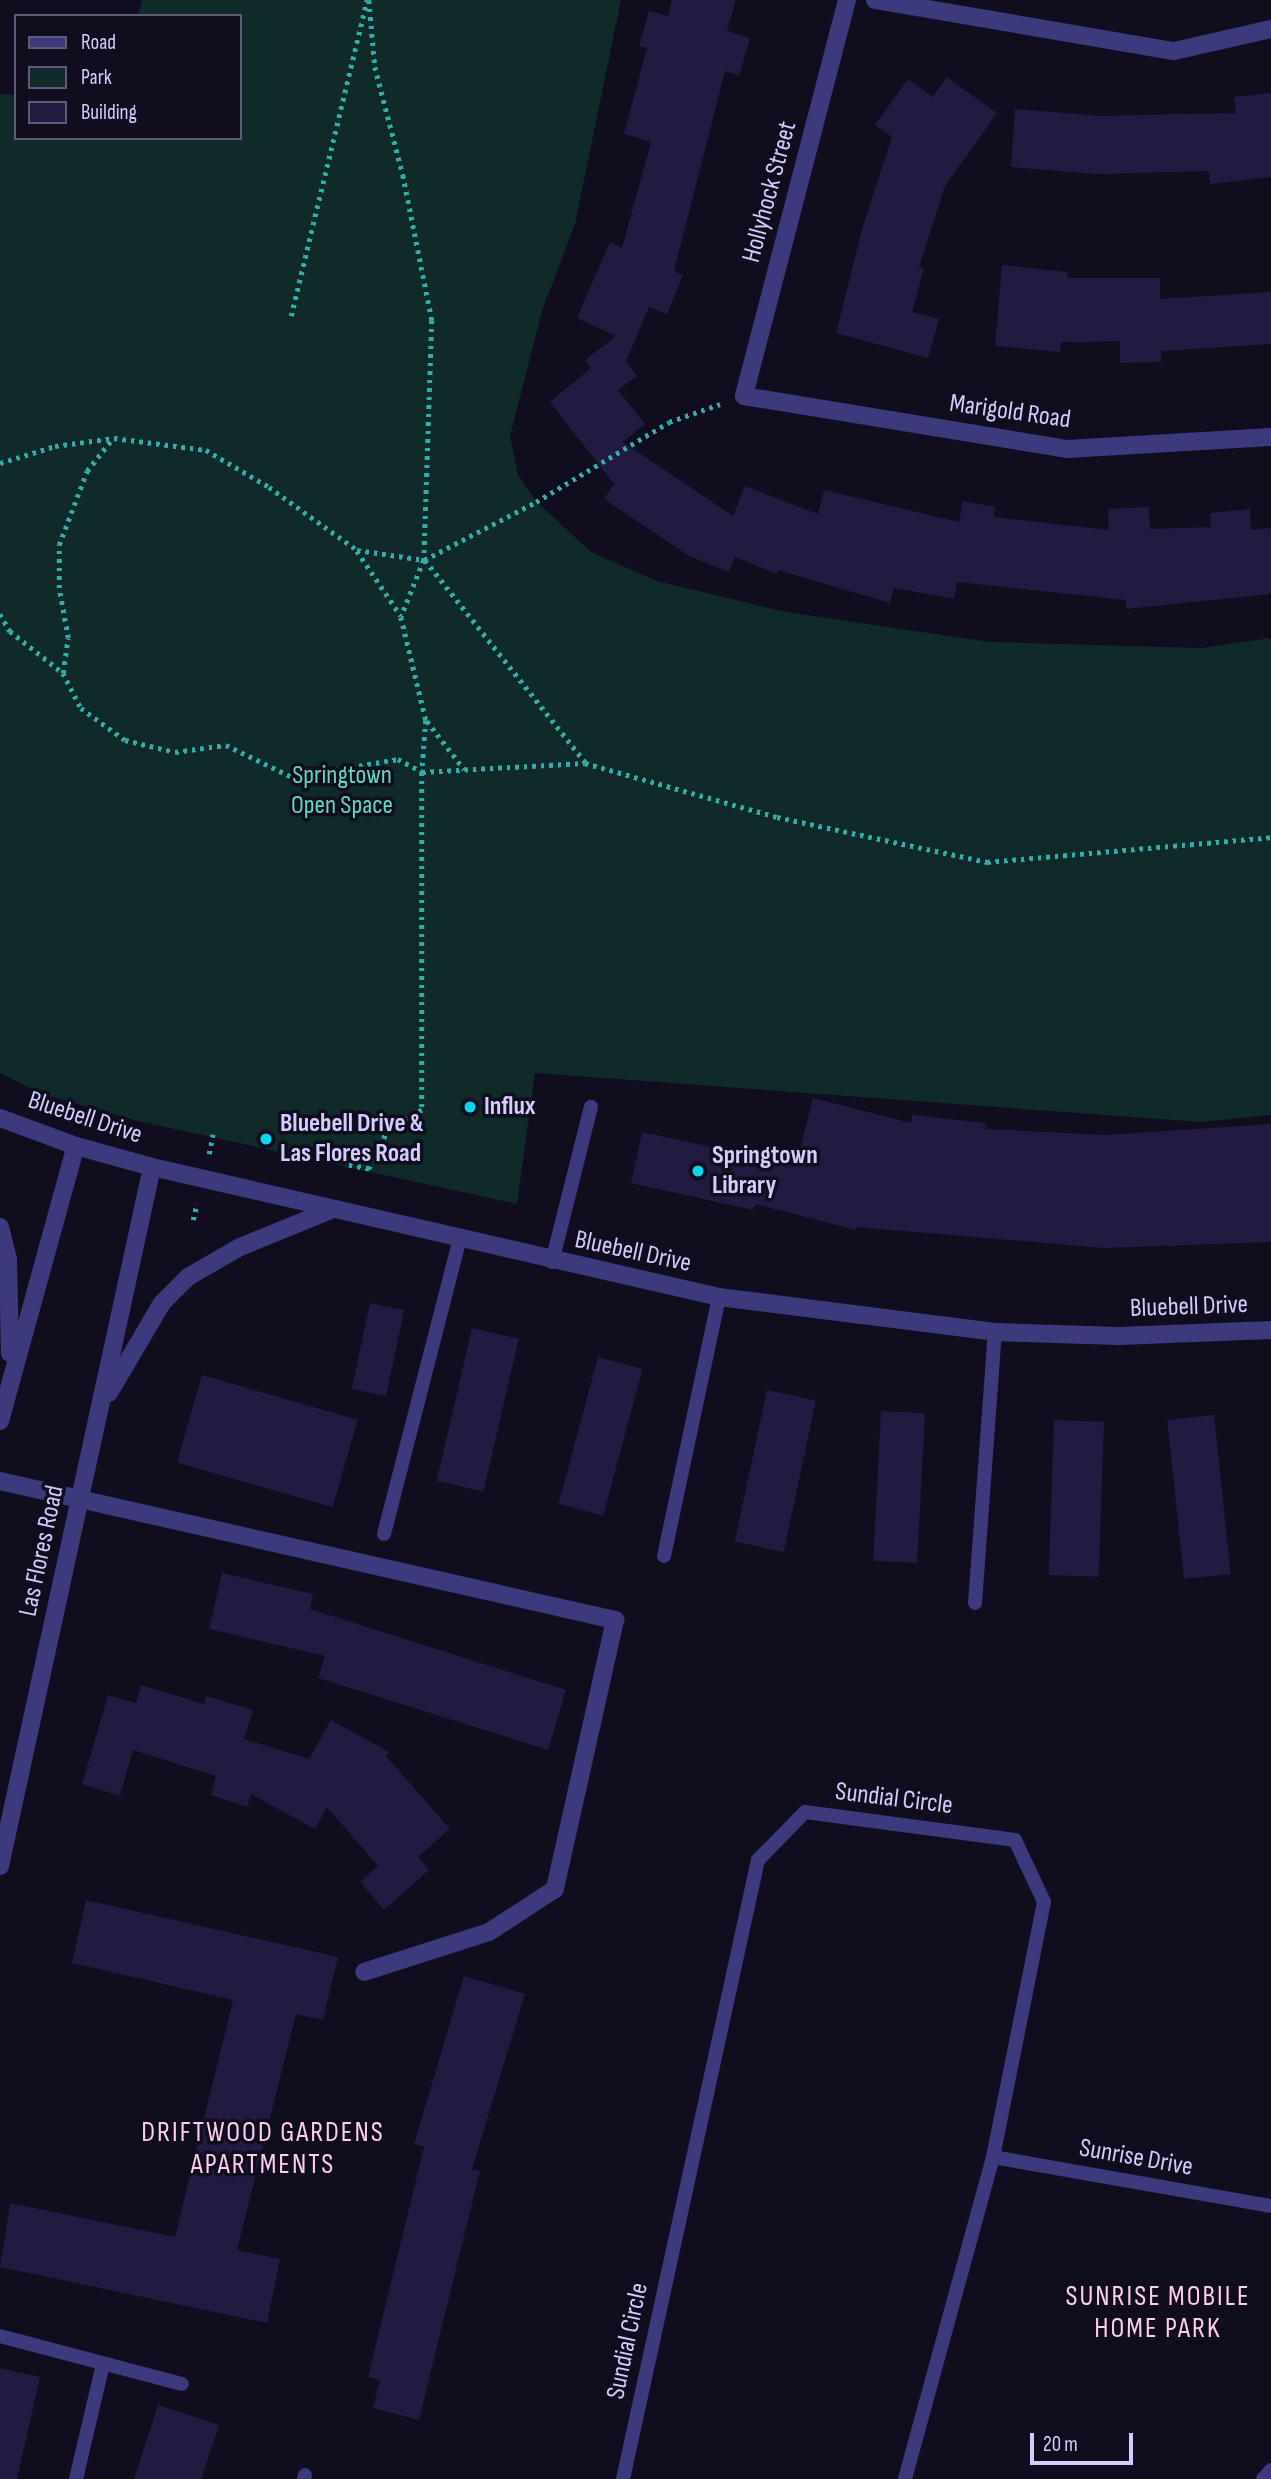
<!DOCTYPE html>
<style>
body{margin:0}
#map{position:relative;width:1271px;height:2479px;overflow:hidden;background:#100d1f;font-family:"Sofia Sans Condensed",sans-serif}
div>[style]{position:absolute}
.green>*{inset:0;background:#102929}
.building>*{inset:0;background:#221a40;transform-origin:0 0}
.path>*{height:4.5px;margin-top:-2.25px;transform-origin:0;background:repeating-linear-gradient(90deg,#31aea8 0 3.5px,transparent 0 8.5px)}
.service>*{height:14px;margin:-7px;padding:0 7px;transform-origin:7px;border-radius:7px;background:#3d397d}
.minor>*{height:18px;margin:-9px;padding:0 9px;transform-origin:9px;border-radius:9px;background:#3d397d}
.tertiary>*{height:18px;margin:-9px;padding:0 9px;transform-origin:9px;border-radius:9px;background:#3d397d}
.dots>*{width:19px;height:19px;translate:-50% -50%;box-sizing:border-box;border:4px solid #100d1f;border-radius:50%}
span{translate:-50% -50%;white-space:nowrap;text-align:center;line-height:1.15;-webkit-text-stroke:7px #100d1f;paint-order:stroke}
.street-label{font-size:26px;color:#d3cdfe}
.park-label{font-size:26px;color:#5bdbbd}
.poi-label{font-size:26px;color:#d3cdfe;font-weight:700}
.left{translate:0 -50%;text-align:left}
.neighbourhood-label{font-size:28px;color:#fecfec;letter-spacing:2px}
.legend{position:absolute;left:14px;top:14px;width:228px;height:126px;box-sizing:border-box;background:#100d1f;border:2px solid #5e5a78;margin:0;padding:9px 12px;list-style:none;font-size:21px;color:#d3cdfe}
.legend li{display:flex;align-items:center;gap:14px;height:35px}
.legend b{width:35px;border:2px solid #5e5a78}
.scale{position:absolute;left:1030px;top:2433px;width:103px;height:32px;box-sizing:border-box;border:4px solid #d3cdfe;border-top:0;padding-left:9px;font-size:21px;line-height:24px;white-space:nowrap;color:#d3cdfe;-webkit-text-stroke:5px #100d1f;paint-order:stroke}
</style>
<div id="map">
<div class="green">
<i style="clip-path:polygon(142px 0,621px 0,575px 224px,542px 311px,510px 436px,518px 475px,536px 501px,591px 552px,657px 581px,786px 612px,990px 642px,1202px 648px,1271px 638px,1271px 1115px,1201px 1122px,535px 1073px,517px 1204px,138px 1121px,42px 1094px,0 1073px,0 94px,16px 95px,16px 138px,240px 138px,240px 16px,138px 16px)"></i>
</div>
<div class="building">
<i style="clip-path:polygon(672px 0,736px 0,727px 31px,750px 38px,739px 76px,725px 71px,674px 271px,683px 275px,667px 314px,649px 307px,626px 361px,637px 376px,618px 390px,645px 424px,623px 442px,733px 516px,745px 486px,818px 514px,824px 490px,959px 522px,963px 501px,995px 507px,994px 517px,1109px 530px,1108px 509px,1149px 507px,1150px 529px,1211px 527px,1210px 513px,1250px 509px,1251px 530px,1271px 528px,1271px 594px,1126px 609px,1126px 600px,957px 582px,954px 599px,894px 588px,890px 603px,778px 570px,777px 574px,735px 557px,729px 572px,689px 556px,604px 499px,614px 484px,550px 402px,591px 368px,585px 360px,616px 336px,577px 318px,610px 242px,622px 248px,651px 142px,624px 134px,647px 48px,639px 46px,649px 11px,668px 16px)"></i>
<i style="clip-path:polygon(947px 77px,997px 113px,945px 186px,919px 267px,924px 268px,912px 312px,939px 319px,928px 358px,836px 333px,862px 229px,892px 137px,875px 125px,908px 79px,933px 97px)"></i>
<i style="clip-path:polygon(1271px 93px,1271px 177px,1210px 184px,1209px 171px,1096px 174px,1011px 167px,1015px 109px,1099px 116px,1236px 113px,1234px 97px)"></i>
<i style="clip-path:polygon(1002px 265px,1068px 272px,1067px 278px,1160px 278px,1160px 299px,1271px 292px,1271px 344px,1161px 351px,1161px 362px,1120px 363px,1120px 341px,1061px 342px,1060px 352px,995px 346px)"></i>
<i style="clip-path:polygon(813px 1098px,911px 1123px,912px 1115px,986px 1123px,985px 1129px,1105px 1135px,1271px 1124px,1271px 1242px,1104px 1248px,857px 1227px,856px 1230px,755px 1204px,753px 1210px,631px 1183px,642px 1132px,796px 1165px)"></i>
<i style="left:370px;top:1303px;width:35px;height:88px;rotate:12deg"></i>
<i style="left:472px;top:1328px;width:48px;height:157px;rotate:13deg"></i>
<i style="left:598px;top:1357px;width:46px;height:152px;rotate:15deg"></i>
<i style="left:202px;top:1375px;width:162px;height:91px;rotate:16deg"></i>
<i style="left:767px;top:1390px;width:50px;height:155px;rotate:12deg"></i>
<i style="left:881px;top:1411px;width:44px;height:150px;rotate:3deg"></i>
<i style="left:1214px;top:1415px;width:160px;height:47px;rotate:84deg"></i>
<i style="left:1054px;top:1420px;width:50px;height:155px;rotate:2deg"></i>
<i style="clip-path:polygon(222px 1573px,313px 1594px,310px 1609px,566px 1690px,548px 1750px,318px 1678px,325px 1656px,209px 1629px)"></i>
<i style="clip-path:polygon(141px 1685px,204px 1704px,206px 1696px,253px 1710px,244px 1739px,309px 1759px,331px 1720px,389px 1752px,386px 1756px,450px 1829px,418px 1857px,429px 1870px,384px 1910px,360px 1882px,378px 1866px,327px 1807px,315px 1829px,251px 1794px,247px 1807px,211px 1795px,216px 1776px,133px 1750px,120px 1796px,82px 1784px,108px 1695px,136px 1703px)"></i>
<i style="clip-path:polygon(86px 1900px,338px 1957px,323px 2020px,296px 2014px,237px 2250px,280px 2259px,267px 2323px,0 2267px,10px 2203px,175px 2237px,233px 2000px,72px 1963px)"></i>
<i style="clip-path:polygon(464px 1976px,525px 1994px,472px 2169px,480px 2171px,419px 2420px,373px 2408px,380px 2380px,368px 2377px,424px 2147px,414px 2144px)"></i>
<i style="clip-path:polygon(0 2368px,40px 2377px,17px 2479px,0 2479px)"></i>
<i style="clip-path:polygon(158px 2405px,219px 2425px,201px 2479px,134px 2479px)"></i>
</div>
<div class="path">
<i style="left:369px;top:0;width:67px;rotate:84.9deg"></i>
<i style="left:375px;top:67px;width:112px;rotate:75.5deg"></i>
<i style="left:403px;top:175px;width:148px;rotate:78.7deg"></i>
<i style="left:432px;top:320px;width:240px;rotate:91.9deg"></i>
<i style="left:424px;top:560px;width:61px;rotate:112deg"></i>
<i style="left:401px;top:617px;width:106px;rotate:76.4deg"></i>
<i style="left:426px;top:720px;width:52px;rotate:94.4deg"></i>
<i style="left:422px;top:772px;width:163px;rotate:-3.2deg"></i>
<i style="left:585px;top:763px;width:199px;rotate:15.7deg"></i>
<i style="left:777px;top:817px;width:215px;rotate:12.1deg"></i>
<i style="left:987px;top:862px;width:285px;rotate:-5deg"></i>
<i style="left:291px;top:316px;width:325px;rotate:-76.5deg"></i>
<i style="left:0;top:463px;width:58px;rotate:-17.2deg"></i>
<i style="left:55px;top:446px;width:60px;rotate:-7.7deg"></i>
<i style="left:114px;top:438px;width:93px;rotate:7.4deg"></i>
<i style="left:206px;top:450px;width:73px;rotate:30.4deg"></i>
<i style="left:269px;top:487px;width:108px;rotate:35.6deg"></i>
<i style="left:357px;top:550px;width:68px;rotate:8.5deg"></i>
<i style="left:424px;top:560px;width:126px;rotate:-27.4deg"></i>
<i style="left:536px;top:502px;width:155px;rotate:-31deg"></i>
<i style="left:669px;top:422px;width:54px;rotate:-19.4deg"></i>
<i style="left:357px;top:551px;width:78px;rotate:55.9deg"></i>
<i style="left:425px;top:560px;width:258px;rotate:51.6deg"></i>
<i style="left:0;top:614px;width:20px;rotate:60deg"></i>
<i style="left:10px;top:631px;width:68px;rotate:38.4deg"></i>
<i style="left:63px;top:673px;width:39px;rotate:63deg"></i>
<i style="left:81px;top:708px;width:54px;rotate:36deg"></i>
<i style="left:125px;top:740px;width:51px;rotate:13.5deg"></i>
<i style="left:175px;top:752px;width:51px;rotate:-7.8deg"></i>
<i style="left:226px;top:745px;width:73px;rotate:25.9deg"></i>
<i style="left:292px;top:777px;width:108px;rotate:-9.6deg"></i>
<i style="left:398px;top:759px;width:27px;rotate:28deg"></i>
<i style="left:422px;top:772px;width:338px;rotate:90deg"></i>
<i style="left:422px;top:1110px;width:38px;rotate:151deg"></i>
<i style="left:389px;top:1128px;width:46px;rotate:116deg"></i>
<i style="left:369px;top:1169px;width:25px;rotate:-169deg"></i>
<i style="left:63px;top:673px;width:35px;rotate:-82deg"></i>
<i style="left:68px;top:638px;width:51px;rotate:-100.2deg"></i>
<i style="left:59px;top:588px;width:43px;rotate:-90deg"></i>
<i style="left:59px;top:545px;width:79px;rotate:-69.3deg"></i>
<i style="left:87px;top:471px;width:42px;rotate:-51.8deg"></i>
<i style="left:427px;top:721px;width:61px;rotate:52.4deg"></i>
<i style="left:209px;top:1154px;width:20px;rotate:-79deg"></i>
<i style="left:193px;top:1220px;width:17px;rotate:-77deg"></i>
</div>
<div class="service">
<i style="left:552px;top:1262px;width:160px;rotate:-75.9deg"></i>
<i style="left:384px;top:1534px;width:305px;rotate:-75.6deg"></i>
<i style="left:664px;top:1556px;width:265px;rotate:-78deg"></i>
<i style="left:975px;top:1603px;width:272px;rotate:-85.8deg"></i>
<i style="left:993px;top:2157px;width:282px;rotate:10deg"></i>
<i style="left:0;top:2336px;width:188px;rotate:14.8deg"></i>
<i style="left:76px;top:2479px;width:118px;rotate:-76.8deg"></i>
<i style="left:304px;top:2479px;width:4px;rotate:-76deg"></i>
<i style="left:623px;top:2479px;width:634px;rotate:-77.7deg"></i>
<i style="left:758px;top:1860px;width:67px;rotate:-45.6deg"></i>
<i style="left:805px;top:1812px;width:212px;rotate:7.6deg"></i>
<i style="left:1015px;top:1840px;width:68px;rotate:64.9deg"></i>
<i style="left:1044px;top:1902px;width:260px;rotate:101.3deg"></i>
<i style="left:993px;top:2157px;width:334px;rotate:105.3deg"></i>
<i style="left:1263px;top:2479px;width:12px;rotate:-48deg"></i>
</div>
<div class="minor">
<i style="left:847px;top:0;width:409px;rotate:104.6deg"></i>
<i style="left:744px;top:396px;width:327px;rotate:9.3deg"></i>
<i style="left:1067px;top:449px;width:204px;rotate:-3.4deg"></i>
<i style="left:875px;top:0;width:303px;rotate:9.7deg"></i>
<i style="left:1174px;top:51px;width:99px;rotate:-12.8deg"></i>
<i style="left:0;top:1227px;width:33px;rotate:76deg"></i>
<i style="left:8px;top:1259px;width:94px;rotate:88.8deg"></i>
<i style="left:109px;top:1393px;width:104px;rotate:-59.5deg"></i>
<i style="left:162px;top:1303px;width:37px;rotate:-45deg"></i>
<i style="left:188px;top:1277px;width:60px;rotate:-30deg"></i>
<i style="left:240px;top:1247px;width:100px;rotate:-22.2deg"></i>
<i style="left:0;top:1421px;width:285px;rotate:-74.6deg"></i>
<i style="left:0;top:1481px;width:631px;rotate:12.74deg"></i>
<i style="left:615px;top:1620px;width:276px;rotate:102.6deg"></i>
<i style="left:555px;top:1889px;width:79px;rotate:146.9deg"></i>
<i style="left:489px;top:1932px;width:131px;rotate:162.3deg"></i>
<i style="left:0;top:1866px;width:715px;rotate:-77.73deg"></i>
</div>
<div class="tertiary">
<i style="left:0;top:1118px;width:81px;rotate:20.2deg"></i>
<i style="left:76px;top:1146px;width:79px;rotate:15.4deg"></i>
<i style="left:152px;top:1167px;width:582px;rotate:12.91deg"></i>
<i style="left:719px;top:1297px;width:278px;rotate:7.2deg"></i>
<i style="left:995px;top:1332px;width:124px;rotate:1.8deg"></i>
<i style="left:1119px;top:1336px;width:152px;rotate:-2.3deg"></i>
</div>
<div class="dots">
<i style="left:470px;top:1107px;background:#06d6f0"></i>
<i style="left:266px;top:1139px;background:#06d6f0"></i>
<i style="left:698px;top:1171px;background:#06d6f0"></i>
</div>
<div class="street-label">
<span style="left:770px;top:192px;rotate:-75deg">Hollyhock Street</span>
<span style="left:1010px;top:412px;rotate:8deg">Marigold Road</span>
<span style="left:85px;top:1118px;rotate:18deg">Bluebell Drive</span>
<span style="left:633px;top:1252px;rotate:12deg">Bluebell Drive</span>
<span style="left:1189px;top:1307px;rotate:-2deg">Bluebell Drive</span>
<span style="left:42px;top:1551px;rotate:-78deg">Las Flores Road</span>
<span style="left:894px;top:1799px;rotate:7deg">Sundial Circle</span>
<span style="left:1136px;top:2158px;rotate:10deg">Sunrise Drive</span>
<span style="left:628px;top:2341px;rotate:-78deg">Sundial Circle</span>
</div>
<div class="park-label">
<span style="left:342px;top:791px">Springtown<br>Open Space</span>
</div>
<div class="poi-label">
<span class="left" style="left:484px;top:1107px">Influx</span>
<span class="left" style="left:280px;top:1139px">Bluebell Drive &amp;<br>Las Flores Road</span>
<span class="left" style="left:712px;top:1171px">Springtown<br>Library</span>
</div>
<div class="neighbourhood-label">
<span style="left:263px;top:2149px">DRIFTWOOD GARDENS<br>APARTMENTS</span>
<span style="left:1158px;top:2313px">SUNRISE MOBILE<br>HOME PARK</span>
</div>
<ul class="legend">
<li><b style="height:9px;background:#3d397d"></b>Road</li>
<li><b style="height:19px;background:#102929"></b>Park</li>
<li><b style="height:19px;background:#221a40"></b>Building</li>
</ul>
<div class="scale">20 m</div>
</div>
